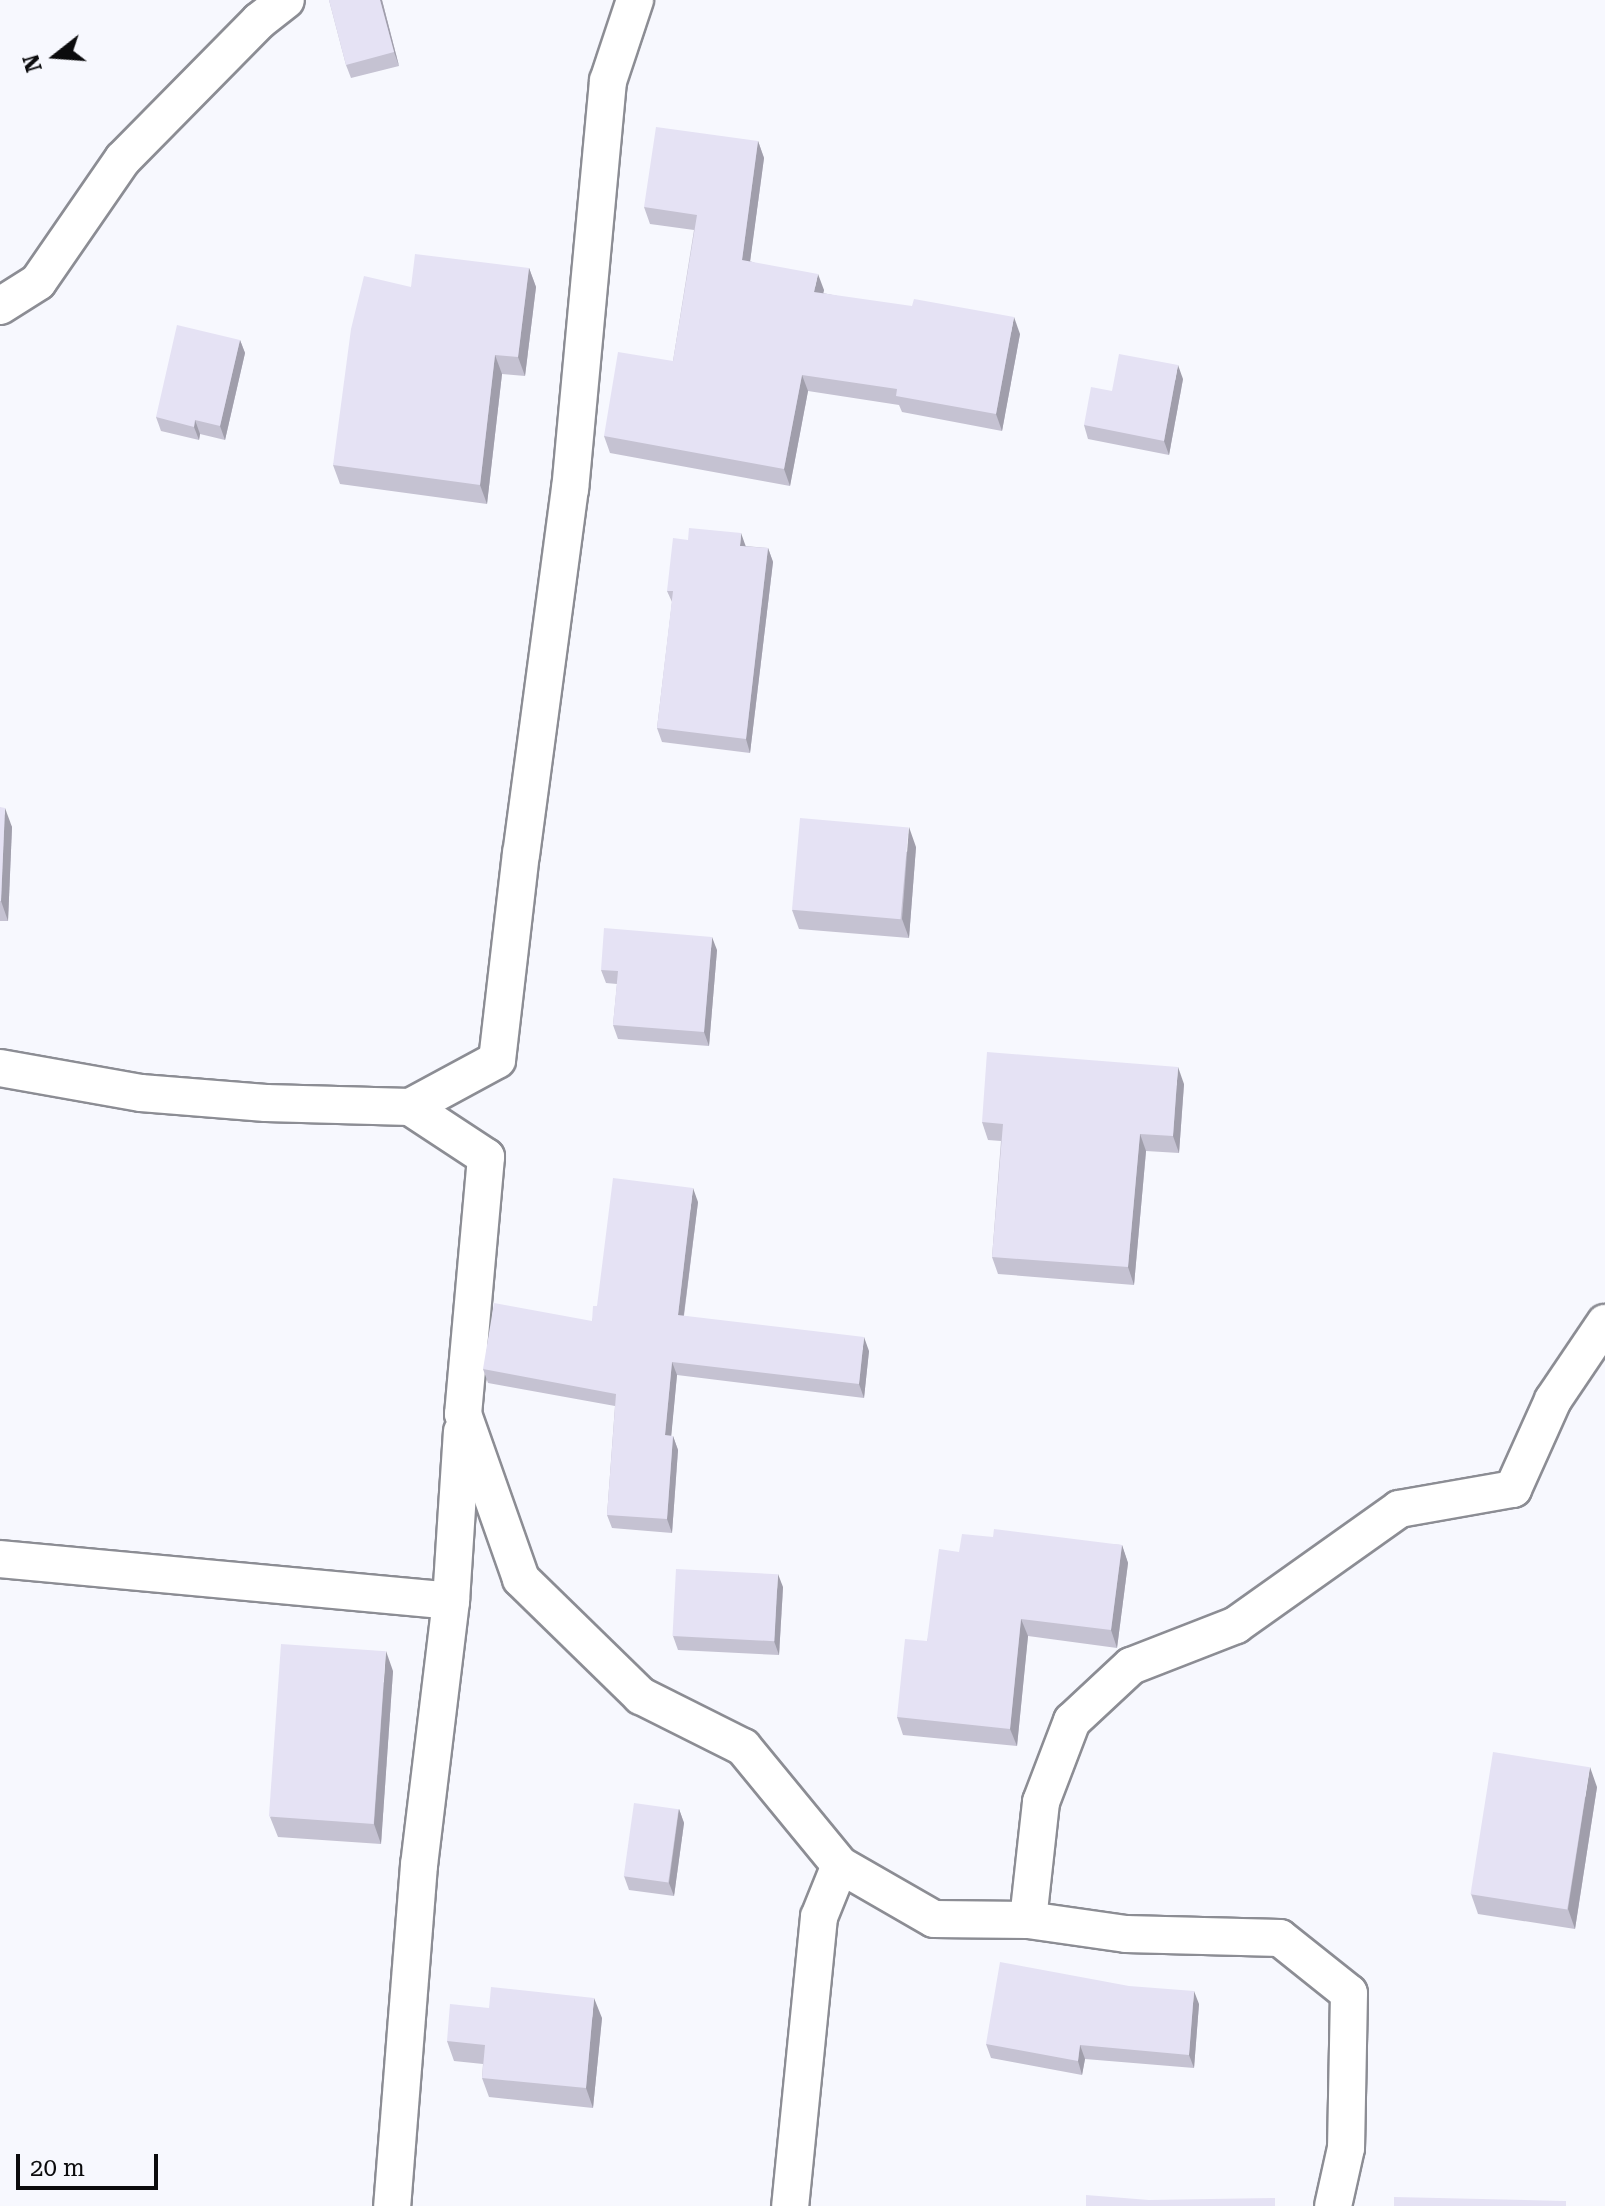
<!DOCTYPE html>
<style>
body{margin:0}
#map{position:relative;width:1605px;height:2206px;overflow:hidden;background:#f7f8fe;font-family:"Roboto Serif",serif}
div>[style]{position:absolute}
.roads{filter:drop-shadow(2px 0 #8c8d94) drop-shadow(-2px 0 #8c8d94) drop-shadow(0 2px #8c8d94) drop-shadow(0 -2px #8c8d94)}
.street>*{height:36px;margin:-18px;padding:0 18px;transform-origin:18px;border-radius:18px;background:#fff}
.wall>*{inset:0;background:#c5c2d2}
.shaded-wall>*{inset:0;background:#a09eab}
.building>*{inset:0;background:#e5e2f4;transform-origin:0 0}
span{translate:-50% -50%;white-space:nowrap;text-align:center;line-height:1.15;-webkit-text-stroke:7px #f7f8fe;paint-order:stroke}
.north{position:absolute;left:16px;top:16px;width:80px;height:80px;-webkit-text-stroke:6px #f7f8fe;paint-order:stroke;rotate:253deg;font-size:22px;font-weight:700;line-height:32px;text-align:center;color:#0b0b0d}
.north::after{content:'';display:block;margin:auto;width:28px;height:36px;background:#0b0b0d;clip-path:polygon(50% 0,100% 100%,50% 72%,0 100%)}
.scale{position:absolute;left:16px;top:2154px;width:142px;height:36px;box-sizing:border-box;border:4px solid #0b0b0d;border-top:0;padding-left:10px;font-size:24px;line-height:28px;white-space:nowrap;color:#0b0b0d;-webkit-text-stroke:6px #f7f8fe;paint-order:stroke}
</style>
<div id="map">
<div class="roads">
<div class="street">
<i style="left:635px;top:0;width:85px;rotate:108.4deg"></i>
<i style="left:608px;top:81px;width:409px;rotate:95.3deg"></i>
<i style="left:570px;top:488px;width:368px;rotate:97.6deg"></i>
<i style="left:521px;top:853px;width:208px;rotate:96.6deg"></i>
<i style="left:497px;top:1060px;width:99px;rotate:151.6deg"></i>
<i style="left:410px;top:1107px;width:91px;rotate:33.3deg"></i>
<i style="left:486px;top:1157px;width:258px;rotate:95.1deg"></i>
<i style="left:463px;top:1414px;width:175px;rotate:70.6deg"></i>
<i style="left:521px;top:1579px;width:168px;rotate:44.3deg"></i>
<i style="left:641px;top:1696px;width:114px;rotate:26.6deg"></i>
<i style="left:743px;top:1747px;width:153px;rotate:50.6deg"></i>
<i style="left:840px;top:1865px;width:56px;rotate:112deg"></i>
<i style="left:819px;top:1917px;width:290px;rotate:95.7deg"></i>
<i style="left:0;top:306px;width:45px;rotate:-32.3deg"></i>
<i style="left:38px;top:282px;width:150px;rotate:-55.4deg"></i>
<i style="left:123px;top:159px;width:194px;rotate:-45.4deg"></i>
<i style="left:259px;top:21px;width:34px;rotate:-38deg"></i>
<i style="left:0;top:1068px;width:143px;rotate:10.1deg"></i>
<i style="left:141px;top:1093px;width:125px;rotate:4.6deg"></i>
<i style="left:266px;top:1103px;width:144px;rotate:1.6deg"></i>
<i style="left:0;top:1559px;width:453px;rotate:5.3deg"></i>
<i style="left:451px;top:1601px;width:266px;rotate:96.9deg"></i>
<i style="left:419px;top:1865px;width:342px;rotate:94.5deg"></i>
<i style="left:451px;top:1601px;width:170px;rotate:-86.3deg"></i>
<i style="left:840px;top:1865px;width:108px;rotate:29.9deg"></i>
<i style="left:934px;top:1919px;width:94px;rotate:0.6deg"></i>
<i style="left:1028px;top:1920px;width:99px;rotate:8.1deg"></i>
<i style="left:1126px;top:1934px;width:154px;rotate:1.5deg"></i>
<i style="left:1280px;top:1938px;width:88px;rotate:38.6deg"></i>
<i style="left:1349px;top:1993px;width:155px;rotate:91.1deg"></i>
<i style="left:1346px;top:2148px;width:59px;rotate:102.6deg"></i>
<i style="left:1028px;top:1920px;width:119px;rotate:-83.7deg"></i>
<i style="left:1041px;top:1802px;width:87px;rotate:-69.1deg"></i>
<i style="left:1072px;top:1721px;width:81px;rotate:-43deg"></i>
<i style="left:1131px;top:1666px;width:113px;rotate:-21.3deg"></i>
<i style="left:1236px;top:1625px;width:200px;rotate:-35.4deg"></i>
<i style="left:1399px;top:1509px;width:116px;rotate:-10deg"></i>
<i style="left:1513px;top:1489px;width:98px;rotate:-65.8deg"></i>
<i style="left:1553px;top:1400px;width:93px;rotate:-56deg"></i>
</div>
</div>
<div class="wall">
<i style="clip-path:polygon(329px 0,382px 0,399px 66px,351px 78px,346px 65px)"></i>
<i style="clip-path:polygon(758px 141px,764px 158px,750px 261px,824px 290px,823px 293px,1020px 334px,1002px 431px,902px 412px,899px 405px,808px 391px,790px 486px,610px 453px,604px 436px,673px 361px,694px 230px,650px 224px,644px 207px)"></i>
<i style="clip-path:polygon(529px 268px,536px 287px,525px 376px,502px 374px,487px 504px,340px 484px,333px 465px,411px 287px)"></i>
<i style="clip-path:polygon(240px 340px,245px 353px,225px 440px,200px 434px,199px 440px,161px 431px,156px 417px)"></i>
<i style="clip-path:polygon(1183px 379px,1169px 455px,1088px 439px,1084px 425px,1112px 391px)"></i>
<i style="clip-path:polygon(746px 546px,768px 548px,773px 562px,750px 753px,662px 742px,657px 728px,672px 602px,667px 591px)"></i>
<i style="clip-path:polygon(0 807px,12px 827px,8px 921px,0 921px)"></i>
<i style="clip-path:polygon(916px 847px,909px 938px,799px 929px,792px 910px)"></i>
<i style="clip-path:polygon(717px 950px,709px 1046px,618px 1039px,613px 1025px,617px 984px,606px 983px,601px 970px)"></i>
<i style="clip-path:polygon(1184px 1084px,1179px 1153px,1146px 1151px,1134px 1285px,998px 1274px,992px 1257px,1001px 1141px,988px 1140px,982px 1122px)"></i>
<i style="clip-path:polygon(698px 1202px,684px 1316px,869px 1351px,864px 1398px,677px 1375px,671px 1436px,673px 1436px,678px 1450px,672px 1533px,612px 1528px,607px 1515px,615px 1406px,488px 1383px,483px 1369px,592px 1321px,597px 1306px)"></i>
<i style="clip-path:polygon(993px 1537px,1122px 1545px,1128px 1563px,1117px 1648px,1028px 1636px,1017px 1746px,903px 1735px,897px 1717px,927px 1641px,959px 1552px)"></i>
<i style="clip-path:polygon(783px 1587px,779px 1655px,678px 1650px,673px 1636px)"></i>
<i style="clip-path:polygon(393px 1671px,381px 1844px,278px 1837px,270px 1817px)"></i>
<i style="clip-path:polygon(1597px 1787px,1575px 1929px,1478px 1914px,1471px 1894px)"></i>
<i style="clip-path:polygon(679px 1809px,684px 1823px,674px 1896px,629px 1890px,624px 1876px)"></i>
<i style="clip-path:polygon(1199px 2004px,1194px 2068px,1085px 2059px,1082px 2075px,991px 2058px,986px 2044px)"></i>
<i style="clip-path:polygon(489px 2008px,602px 2018px,593px 2108px,489px 2097px,482px 2078px,483px 2064px,454px 2061px,447px 2041px)"></i>
</div>
<div class="shaded-wall">
<i style="clip-path:polygon(380px 0,382px 0,399px 66px,394px 52px)"></i>
<i style="clip-path:polygon(758px 141px,764px 158px,748px 277px,742px 260px)"></i>
<i style="clip-path:polygon(529px 268px,536px 287px,525px 376px,518px 357px)"></i>
<i style="clip-path:polygon(818px 274px,824px 290px,820px 309px,814px 292px)"></i>
<i style="clip-path:polygon(1014px 317px,1020px 334px,1002px 431px,996px 414px)"></i>
<i style="clip-path:polygon(240px 340px,245px 353px,225px 440px,220px 426px)"></i>
<i style="clip-path:polygon(495px 355px,502px 374px,487px 504px,480px 485px)"></i>
<i style="clip-path:polygon(1178px 365px,1183px 379px,1169px 455px,1164px 441px)"></i>
<i style="clip-path:polygon(802px 375px,808px 391px,790px 486px,784px 469px)"></i>
<i style="clip-path:polygon(195px 420px,200px 434px,199px 440px,194px 427px)"></i>
<i style="clip-path:polygon(741px 533px,746px 547px,740px 546px)"></i>
<i style="clip-path:polygon(768px 548px,773px 562px,750px 753px,746px 739px)"></i>
<i style="clip-path:polygon(5px 808px,12px 827px,8px 921px,1px 901px)"></i>
<i style="clip-path:polygon(909px 827px,916px 847px,909px 938px,902px 919px)"></i>
<i style="clip-path:polygon(712px 937px,717px 950px,709px 1046px,704px 1032px)"></i>
<i style="clip-path:polygon(1178px 1067px,1184px 1084px,1179px 1153px,1173px 1136px)"></i>
<i style="clip-path:polygon(1140px 1134px,1146px 1151px,1134px 1285px,1128px 1267px)"></i>
<i style="clip-path:polygon(693px 1188px,698px 1202px,682px 1329px,678px 1315px)"></i>
<i style="clip-path:polygon(864px 1337px,869px 1351px,864px 1398px,859px 1384px)"></i>
<i style="clip-path:polygon(672px 1362px,677px 1375px,670px 1449px,665px 1435px)"></i>
<i style="clip-path:polygon(673px 1436px,678px 1450px,672px 1533px,667px 1519px)"></i>
<i style="clip-path:polygon(1122px 1545px,1128px 1563px,1117px 1648px,1111px 1630px)"></i>
<i style="clip-path:polygon(778px 1574px,783px 1587px,779px 1655px,774px 1641px)"></i>
<i style="clip-path:polygon(1021px 1619px,1028px 1636px,1017px 1746px,1010px 1729px)"></i>
<i style="clip-path:polygon(386px 1651px,393px 1671px,381px 1844px,374px 1824px)"></i>
<i style="clip-path:polygon(1590px 1767px,1597px 1787px,1575px 1929px,1568px 1909px)"></i>
<i style="clip-path:polygon(679px 1809px,684px 1823px,674px 1896px,669px 1883px)"></i>
<i style="clip-path:polygon(1194px 1991px,1199px 2004px,1194px 2068px,1189px 2055px)"></i>
<i style="clip-path:polygon(594px 1998px,602px 2018px,593px 2108px,586px 2088px)"></i>
<i style="clip-path:polygon(1080px 2045px,1085px 2059px,1082px 2075px,1078px 2061px)"></i>
</div>
<div class="building">
<i style="clip-path:polygon(329px 0,380px 0,394px 52px,346px 65px)"></i>
<i style="clip-path:polygon(656px 127px,758px 141px,742px 260px,818px 274px,814px 292px,912px 306px,914px 299px,1014px 317px,996px 414px,896px 396px,897px 389px,802px 375px,784px 469px,604px 436px,618px 352px,673px 361px,697px 215px,644px 207px)"></i>
<i style="clip-path:polygon(415px 254px,529px 268px,518px 357px,495px 355px,480px 485px,333px 465px,351px 329px,364px 276px,411px 287px)"></i>
<i style="clip-path:polygon(177px 325px,240px 340px,220px 426px,195px 420px,194px 427px,156px 417px)"></i>
<i style="clip-path:polygon(1119px 354px,1178px 365px,1164px 441px,1084px 425px,1091px 387px,1112px 391px)"></i>
<i style="clip-path:polygon(689px 528px,741px 533px,740px 546px,768px 548px,746px 739px,657px 728px,673px 591px,667px 591px,673px 538px,688px 540px)"></i>
<i style="clip-path:polygon(0 807px,5px 808px,1px 901px,0 901px)"></i>
<i style="left:800px;top:818px;width:109px;height:92px;rotate:5deg"></i>
<i style="clip-path:polygon(604px 928px,712px 937px,704px 1032px,613px 1025px,618px 971px,601px 970px)"></i>
<i style="clip-path:polygon(987px 1052px,1178px 1067px,1173px 1136px,1140px 1134px,1128px 1267px,992px 1257px,1003px 1124px,982px 1122px)"></i>
<i style="clip-path:polygon(613px 1178px,693px 1188px,678px 1315px,864px 1337px,859px 1384px,672px 1362px,665px 1435px,673px 1436px,667px 1519px,607px 1515px,616px 1394px,483px 1369px,494px 1303px,592px 1321px,593px 1306px,597px 1306px)"></i>
<i style="clip-path:polygon(994px 1529px,1122px 1545px,1111px 1630px,1021px 1619px,1010px 1729px,897px 1717px,905px 1639px,927px 1641px,939px 1549px,959px 1552px,962px 1534px,993px 1537px)"></i>
<i style="left:676px;top:1569px;width:102px;height:67px;rotate:3deg"></i>
<i style="left:281px;top:1644px;width:105px;height:173px;rotate:4deg"></i>
<i style="left:1493px;top:1752px;width:98px;height:144px;rotate:9deg"></i>
<i style="left:634px;top:1803px;width:45px;height:74px;rotate:8deg"></i>
<i style="clip-path:polygon(1000px 1962px,1129px 1986px,1194px 1991px,1189px 2055px,1080px 2045px,1078px 2061px,986px 2044px)"></i>
<i style="clip-path:polygon(491px 1987px,594px 1998px,586px 2088px,482px 2078px,485px 2045px,447px 2041px,450px 2004px,489px 2008px)"></i>
<i style="clip-path:polygon(1086px 2195px,1149px 2200px,1275px 2198px,1275px 2206px,1086px 2206px)"></i>
<i style="clip-path:polygon(1394px 2197px,1566px 2201px,1566px 2206px,1394px 2206px)"></i>
</div>
<div class="north">N</div>
<div class="scale">20 m</div>
</div>
